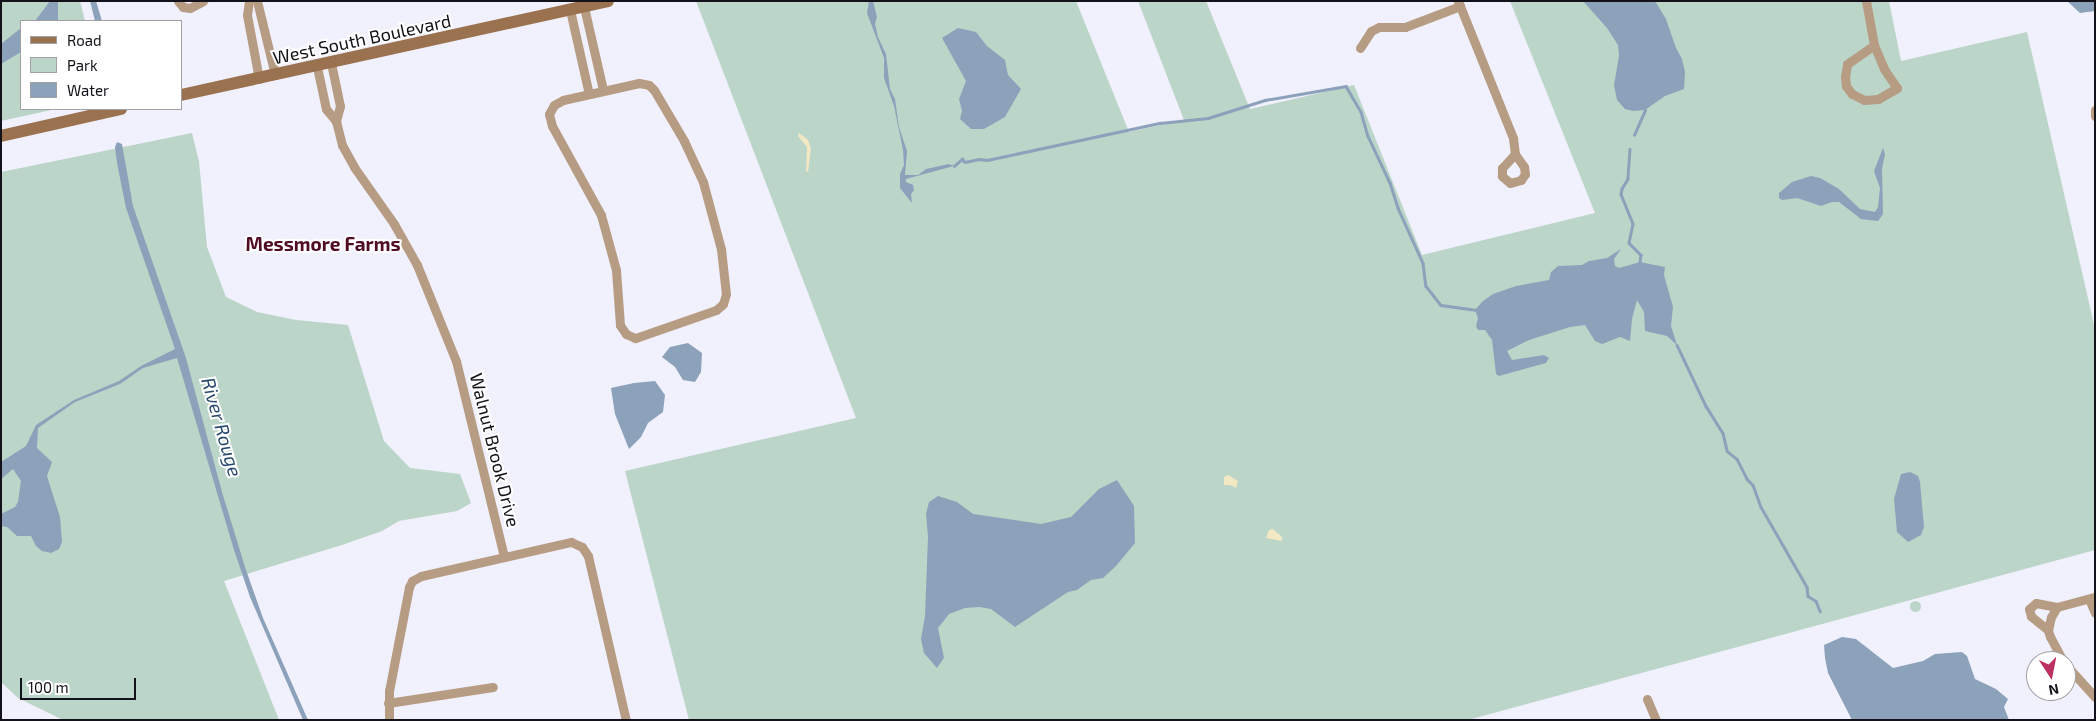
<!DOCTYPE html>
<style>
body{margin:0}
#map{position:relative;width:2096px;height:721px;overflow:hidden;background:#f1f0fd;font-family:"Exo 2",sans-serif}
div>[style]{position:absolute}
.green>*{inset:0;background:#bbd5c8}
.round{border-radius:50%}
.sand>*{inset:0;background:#f2e8c3}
.water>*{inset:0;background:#8ca2bb}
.stream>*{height:2.5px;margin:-1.25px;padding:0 1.25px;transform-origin:1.25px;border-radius:1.25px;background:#8ca2bb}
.minor>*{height:9px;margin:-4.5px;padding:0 4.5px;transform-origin:4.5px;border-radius:4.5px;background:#b79c84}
.secondary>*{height:12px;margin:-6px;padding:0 6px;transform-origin:6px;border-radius:6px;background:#9a724f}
span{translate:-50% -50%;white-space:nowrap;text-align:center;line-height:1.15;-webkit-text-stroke:4px #fff;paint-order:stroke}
.street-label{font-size:18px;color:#131119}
.neighbourhood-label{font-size:19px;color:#500c25;font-weight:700}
.water-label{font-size:19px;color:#27496e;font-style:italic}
.frame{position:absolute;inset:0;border:2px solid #131119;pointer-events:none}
.legend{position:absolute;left:20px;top:20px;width:162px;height:90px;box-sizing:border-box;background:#fff;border:1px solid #a1a0a3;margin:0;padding:6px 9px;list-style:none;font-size:15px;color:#131119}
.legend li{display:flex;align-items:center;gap:10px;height:25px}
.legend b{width:25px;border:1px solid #a1a0a3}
.north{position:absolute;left:2026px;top:651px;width:50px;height:50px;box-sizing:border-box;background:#fff;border:1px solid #a1a0a3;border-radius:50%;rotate:169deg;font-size:14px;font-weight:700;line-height:20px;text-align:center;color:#131119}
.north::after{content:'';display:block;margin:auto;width:18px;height:22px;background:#bd3062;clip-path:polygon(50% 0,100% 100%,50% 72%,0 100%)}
.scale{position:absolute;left:20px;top:678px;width:116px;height:22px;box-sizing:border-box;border:2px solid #131119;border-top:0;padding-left:6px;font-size:15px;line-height:18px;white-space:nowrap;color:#131119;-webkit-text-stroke:4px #fff;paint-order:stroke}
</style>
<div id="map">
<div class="green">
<i style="clip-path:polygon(1px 1px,80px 1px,85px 21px,21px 21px,21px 109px,56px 109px,1px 121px)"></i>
<i style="clip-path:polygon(696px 1px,1076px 1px,1129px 132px,1184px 120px,1138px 1px,1206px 1px,1250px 109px,1354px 85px,1422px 255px,1595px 213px,1510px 1px,1889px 1px,1901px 61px,2027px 32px,2095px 329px,2095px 550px,1468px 720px,689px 720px,625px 471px,856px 418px)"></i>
<i style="clip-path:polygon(192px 133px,199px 161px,207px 247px,226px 297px,257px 312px,296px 320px,348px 325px,384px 441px,410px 468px,460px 474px,471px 503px,457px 511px,399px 521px,382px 531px,342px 545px,224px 581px,279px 720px,63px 720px,18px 698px,1px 682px,1px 172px)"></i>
<i class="round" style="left:1909.5px;top:600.5px;width:11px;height:11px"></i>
</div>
<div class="sand">
<i style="clip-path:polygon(799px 133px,808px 140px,811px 149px,808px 172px,806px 171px,807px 147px,798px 136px)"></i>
<i style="clip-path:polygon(1228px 475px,1238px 481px,1236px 488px,1230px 485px,1224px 485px,1224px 477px)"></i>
<i style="clip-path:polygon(1273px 529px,1282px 537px,1282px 541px,1266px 538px,1269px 530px)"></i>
</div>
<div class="water">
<i style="clip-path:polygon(50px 1px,58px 1px,58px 21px,35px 21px)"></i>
<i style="clip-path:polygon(90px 1px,96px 1px,102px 21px,95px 21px)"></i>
<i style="clip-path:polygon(869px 1px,873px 1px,877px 17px,875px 24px,878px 37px,886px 54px,890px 89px,895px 99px,899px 127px,907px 151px,905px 175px,918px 175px,926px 169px,949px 164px,954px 166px,906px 179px,906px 182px,913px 185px,914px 190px,911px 194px,912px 203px,900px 188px,900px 174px,904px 165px,903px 150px,894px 106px,884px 78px,884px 58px,867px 13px)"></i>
<i style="clip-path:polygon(1583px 1px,1655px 1px,1666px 19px,1676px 48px,1682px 59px,1685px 72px,1684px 89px,1665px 96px,1645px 110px,1633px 111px,1625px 109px,1617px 100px,1614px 85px,1619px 56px,1618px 45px,1607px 28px)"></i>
<i style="clip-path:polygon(2067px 1px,2095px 1px,2095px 11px,2080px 13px)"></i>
<i style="clip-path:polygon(21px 28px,21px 52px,1px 64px,1px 44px)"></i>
<i style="clip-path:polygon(958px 28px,976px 32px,987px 46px,1005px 60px,1008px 75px,1021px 89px,1005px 117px,984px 129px,971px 129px,960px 119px,962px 111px,959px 99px,966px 81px,942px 38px)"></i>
<i style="clip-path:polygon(117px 142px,122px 144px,133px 206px,186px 358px,222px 492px,246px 570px,263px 618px,308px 720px,303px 720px,250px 597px,234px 550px,177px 358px,143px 368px,120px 384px,75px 402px,38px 428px,37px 448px,52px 462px,47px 476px,60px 517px,62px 542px,59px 549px,51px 553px,42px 551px,36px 546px,31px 536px,17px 536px,7px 527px,1px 526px,1px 514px,15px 507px,18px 502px,21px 481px,13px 469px,1px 479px,1px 462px,26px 446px,36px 425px,74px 400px,119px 381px,141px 366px,175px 349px,126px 208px,117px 163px,115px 147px)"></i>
<i style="clip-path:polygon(1883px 148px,1885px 154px,1882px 169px,1883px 214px,1878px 221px,1861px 219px,1839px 202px,1832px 202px,1821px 206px,1797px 198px,1782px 200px,1779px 198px,1779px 193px,1792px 182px,1811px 176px,1820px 178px,1839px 189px,1860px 209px,1875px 212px,1878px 207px,1880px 188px,1874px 171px)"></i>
<i style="clip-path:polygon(1621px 249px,1614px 259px,1615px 266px,1619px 268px,1640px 262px,1665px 267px,1664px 275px,1673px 307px,1671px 326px,1677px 345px,1667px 336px,1645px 331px,1644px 312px,1637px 300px,1632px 319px,1630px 341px,1620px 337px,1602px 344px,1595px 341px,1585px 325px,1570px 327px,1529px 340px,1507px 351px,1512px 360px,1544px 355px,1549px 358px,1546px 363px,1499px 376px,1496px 374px,1492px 340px,1485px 330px,1478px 330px,1476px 326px,1478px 318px,1475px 310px,1483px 301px,1493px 294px,1516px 286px,1549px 280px,1551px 272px,1558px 266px,1582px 265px,1589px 261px,1607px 258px)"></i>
<i style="clip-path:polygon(688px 343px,702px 353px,701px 372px,695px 382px,683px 380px,675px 367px,662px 357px,670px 347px)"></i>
<i style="clip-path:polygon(655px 381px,665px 395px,663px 412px,648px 423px,641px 437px,629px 449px,615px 414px,611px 388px,634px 383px)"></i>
<i style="clip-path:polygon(1910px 472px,1918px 476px,1920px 482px,1924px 527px,1921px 535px,1908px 542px,1897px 532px,1894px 499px,1901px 474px)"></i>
<i style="clip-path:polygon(1117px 480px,1134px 506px,1135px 543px,1116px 566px,1103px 578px,1091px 580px,1077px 590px,1068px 592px,1015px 627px,991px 609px,979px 607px,965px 608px,949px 614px,938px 628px,944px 658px,937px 668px,924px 653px,921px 639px,925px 616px,928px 537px,926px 514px,929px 502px,938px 496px,957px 502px,973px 514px,1041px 524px,1071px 517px,1099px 489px)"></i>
<i style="clip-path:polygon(1842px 637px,1856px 639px,1893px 668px,1923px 661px,1935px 654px,1962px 652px,1967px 656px,1975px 679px,1996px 689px,2008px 699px,2004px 707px,2009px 720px,1852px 720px,1828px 673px,1825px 658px,1824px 645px)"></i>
</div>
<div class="stream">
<i style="left:1634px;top:135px;width:27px;rotate:-66deg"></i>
<i style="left:1630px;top:149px;width:30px;rotate:94deg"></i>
<i style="left:1628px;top:179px;width:12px;rotate:121deg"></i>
<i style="left:1622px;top:189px;width:5px;rotate:101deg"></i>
<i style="left:1621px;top:194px;width:32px;rotate:68deg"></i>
<i style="left:1633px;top:224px;width:19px;rotate:102deg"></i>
<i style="left:1629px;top:243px;width:17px;rotate:45deg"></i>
<i style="left:1641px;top:255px;width:7px;rotate:98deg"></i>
<i style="left:954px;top:166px;width:11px;rotate:-41deg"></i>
<i style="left:962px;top:159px;width:4px;rotate:45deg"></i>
<i style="left:965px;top:162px;width:14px;rotate:-12deg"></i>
<i style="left:979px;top:159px;width:8px;rotate:7deg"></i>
<i style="left:987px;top:160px;width:177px;rotate:-12.1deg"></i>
<i style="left:1160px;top:123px;width:48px;rotate:-5.9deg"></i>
<i style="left:1208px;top:118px;width:60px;rotate:-17.5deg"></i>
<i style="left:1265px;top:100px;width:82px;rotate:-9.8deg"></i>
<i style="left:1346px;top:86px;width:30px;rotate:60deg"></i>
<i style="left:1361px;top:112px;width:25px;rotate:74deg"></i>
<i style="left:1368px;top:136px;width:52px;rotate:64.9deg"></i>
<i style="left:1390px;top:183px;width:26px;rotate:72deg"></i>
<i style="left:1398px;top:208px;width:60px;rotate:65.6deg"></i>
<i style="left:1423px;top:263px;width:23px;rotate:83deg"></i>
<i style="left:1426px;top:286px;width:24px;rotate:52deg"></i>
<i style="left:1441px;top:305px;width:34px;rotate:8deg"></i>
<i style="left:1677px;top:345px;width:68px;rotate:64.6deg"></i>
<i style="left:1706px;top:406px;width:32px;rotate:58deg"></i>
<i style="left:1723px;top:433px;width:18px;rotate:77deg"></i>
<i style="left:1727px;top:451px;width:13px;rotate:39deg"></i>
<i style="left:1737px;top:459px;width:22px;rotate:63deg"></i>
<i style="left:1747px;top:479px;width:8px;rotate:45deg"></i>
<i style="left:1753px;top:485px;width:23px;rotate:70deg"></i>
<i style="left:1761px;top:507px;width:92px;rotate:60.1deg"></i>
<i style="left:1807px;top:587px;width:9px;rotate:84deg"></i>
<i style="left:1808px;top:596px;width:9px;rotate:32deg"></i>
<i style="left:1816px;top:601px;width:11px;rotate:68deg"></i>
</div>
<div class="minor">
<i style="left:178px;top:1px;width:8px;rotate:50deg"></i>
<i style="left:183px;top:7px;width:7px;rotate:8deg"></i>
<i style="left:190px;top:8px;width:15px;rotate:-28deg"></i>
<i style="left:249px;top:1px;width:14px;rotate:98deg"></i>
<i style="left:247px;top:15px;width:65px;rotate:79.4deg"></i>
<i style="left:257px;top:1px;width:76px;rotate:76.3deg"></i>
<i style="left:1458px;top:1px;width:148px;rotate:68.1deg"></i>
<i style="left:1513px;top:138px;width:16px;rotate:83deg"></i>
<i style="left:1515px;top:154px;width:16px;rotate:55deg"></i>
<i style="left:1524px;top:167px;width:7px;rotate:82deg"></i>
<i style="left:1525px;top:174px;width:7px;rotate:124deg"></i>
<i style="left:1521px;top:180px;width:11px;rotate:165deg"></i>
<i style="left:1510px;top:183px;width:11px;rotate:-139deg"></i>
<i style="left:1502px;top:176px;width:8px;rotate:-90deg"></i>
<i style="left:1502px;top:168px;width:19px;rotate:-47deg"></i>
<i style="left:1866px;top:1px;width:45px;rotate:79.7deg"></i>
<i style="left:1874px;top:45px;width:26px;rotate:67deg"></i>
<i style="left:1884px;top:69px;width:23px;rotate:56deg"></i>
<i style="left:1897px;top:88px;width:22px;rotate:150deg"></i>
<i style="left:1878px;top:99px;width:14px;rotate:176deg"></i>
<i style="left:1864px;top:100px;width:13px;rotate:-153deg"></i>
<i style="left:1852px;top:94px;width:10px;rotate:-127deg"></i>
<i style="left:1846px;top:86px;width:9px;rotate:-96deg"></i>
<i style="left:1845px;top:77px;width:13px;rotate:-81deg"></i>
<i style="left:1847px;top:64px;width:33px;rotate:-35deg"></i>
<i style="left:584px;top:7px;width:85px;rotate:77.1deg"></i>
<i style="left:570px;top:10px;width:86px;rotate:77.3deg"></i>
<i style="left:1360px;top:48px;width:20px;rotate:-57deg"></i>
<i style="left:1371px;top:31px;width:9px;rotate:-27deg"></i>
<i style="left:1379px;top:27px;width:26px"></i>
<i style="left:1405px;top:27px;width:59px;rotate:-20.9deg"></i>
<i style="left:331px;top:63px;width:44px;rotate:78.2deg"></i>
<i style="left:340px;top:106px;width:16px;rotate:105deg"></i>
<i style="left:336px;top:121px;width:25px;rotate:76deg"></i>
<i style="left:342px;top:145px;width:25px;rotate:61deg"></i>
<i style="left:354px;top:167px;width:70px;rotate:54.9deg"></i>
<i style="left:394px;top:224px;width:47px;rotate:60.7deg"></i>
<i style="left:417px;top:265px;width:104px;rotate:67.9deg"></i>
<i style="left:456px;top:361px;width:202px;rotate:76.2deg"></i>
<i style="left:317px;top:67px;width:43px;rotate:77.9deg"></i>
<i style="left:326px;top:109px;width:16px;rotate:50deg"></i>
<i style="left:639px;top:83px;width:10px;rotate:11deg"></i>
<i style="left:649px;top:85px;width:7px;rotate:45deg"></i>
<i style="left:654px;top:90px;width:59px;rotate:59.5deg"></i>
<i style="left:684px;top:141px;width:45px;rotate:65.1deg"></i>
<i style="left:703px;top:182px;width:69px;rotate:75deg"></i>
<i style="left:721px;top:249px;width:45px;rotate:83.7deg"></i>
<i style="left:726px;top:294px;width:10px;rotate:107deg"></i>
<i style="left:723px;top:304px;width:9px;rotate:139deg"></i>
<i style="left:716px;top:310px;width:86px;rotate:160.9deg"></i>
<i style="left:635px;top:338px;width:10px;rotate:-156deg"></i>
<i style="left:626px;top:334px;width:11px;rotate:-124deg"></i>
<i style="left:620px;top:325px;width:55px;rotate:-94.2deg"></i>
<i style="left:616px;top:270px;width:57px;rotate:-105.3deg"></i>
<i style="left:601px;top:215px;width:102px;rotate:-118.8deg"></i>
<i style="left:552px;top:126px;width:12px;rotate:-104deg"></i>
<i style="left:549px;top:114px;width:10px;rotate:-61deg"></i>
<i style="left:554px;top:105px;width:10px;rotate:-29deg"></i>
<i style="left:563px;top:100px;width:78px;rotate:-12.6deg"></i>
<i style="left:2095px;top:110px;width:6px;rotate:90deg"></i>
<i style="left:2089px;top:599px;width:15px;rotate:67deg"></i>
<i style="left:2048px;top:630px;width:22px;rotate:-141deg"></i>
<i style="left:2031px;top:616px;width:7px;rotate:-106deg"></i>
<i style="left:2029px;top:609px;width:9px;rotate:-41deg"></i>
<i style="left:2036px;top:603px;width:21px;rotate:11deg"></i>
<i style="left:2063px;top:661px;width:27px;rotate:-118deg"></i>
<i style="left:2050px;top:637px;width:7px;rotate:-106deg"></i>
<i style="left:2048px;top:630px;width:13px;rotate:-77deg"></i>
<i style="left:2051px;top:617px;width:12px;rotate:-59deg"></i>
<i style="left:2057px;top:607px;width:39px;rotate:-15deg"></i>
<i style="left:2066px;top:665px;width:43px;rotate:47.8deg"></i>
<i style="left:1647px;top:699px;width:23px;rotate:67deg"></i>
<i style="left:388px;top:703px;width:106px;rotate:-8.7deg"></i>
<i style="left:389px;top:720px;width:29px;rotate:-90deg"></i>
<i style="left:389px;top:691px;width:106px;rotate:-79.1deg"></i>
<i style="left:409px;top:587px;width:7px;rotate:-63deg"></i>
<i style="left:412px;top:581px;width:10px;rotate:-29deg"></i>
<i style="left:421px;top:576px;width:154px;rotate:-12.8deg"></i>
<i style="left:571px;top:542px;width:12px;rotate:24deg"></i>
<i style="left:582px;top:547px;width:11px;rotate:56deg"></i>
<i style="left:588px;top:556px;width:168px;rotate:77deg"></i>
</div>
<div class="secondary">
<i style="left:181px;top:95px;width:437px;rotate:-12.4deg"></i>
<i style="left:1px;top:136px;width:123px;rotate:-12.7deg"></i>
</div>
<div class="street-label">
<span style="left:362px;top:39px;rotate:-12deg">West South Boulevard</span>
<span style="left:495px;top:450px;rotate:76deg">Walnut Brook Drive</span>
</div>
<div class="neighbourhood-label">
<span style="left:323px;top:244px">Messmore Farms</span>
</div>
<div class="water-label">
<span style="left:222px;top:427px;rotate:74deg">River Rouge</span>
</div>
<div class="frame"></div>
<ul class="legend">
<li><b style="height:6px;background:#9a724f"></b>Road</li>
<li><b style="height:14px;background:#bbd5c8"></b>Park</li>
<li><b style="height:14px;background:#8ca2bb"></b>Water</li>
</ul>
<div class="north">N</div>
<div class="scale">100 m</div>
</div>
